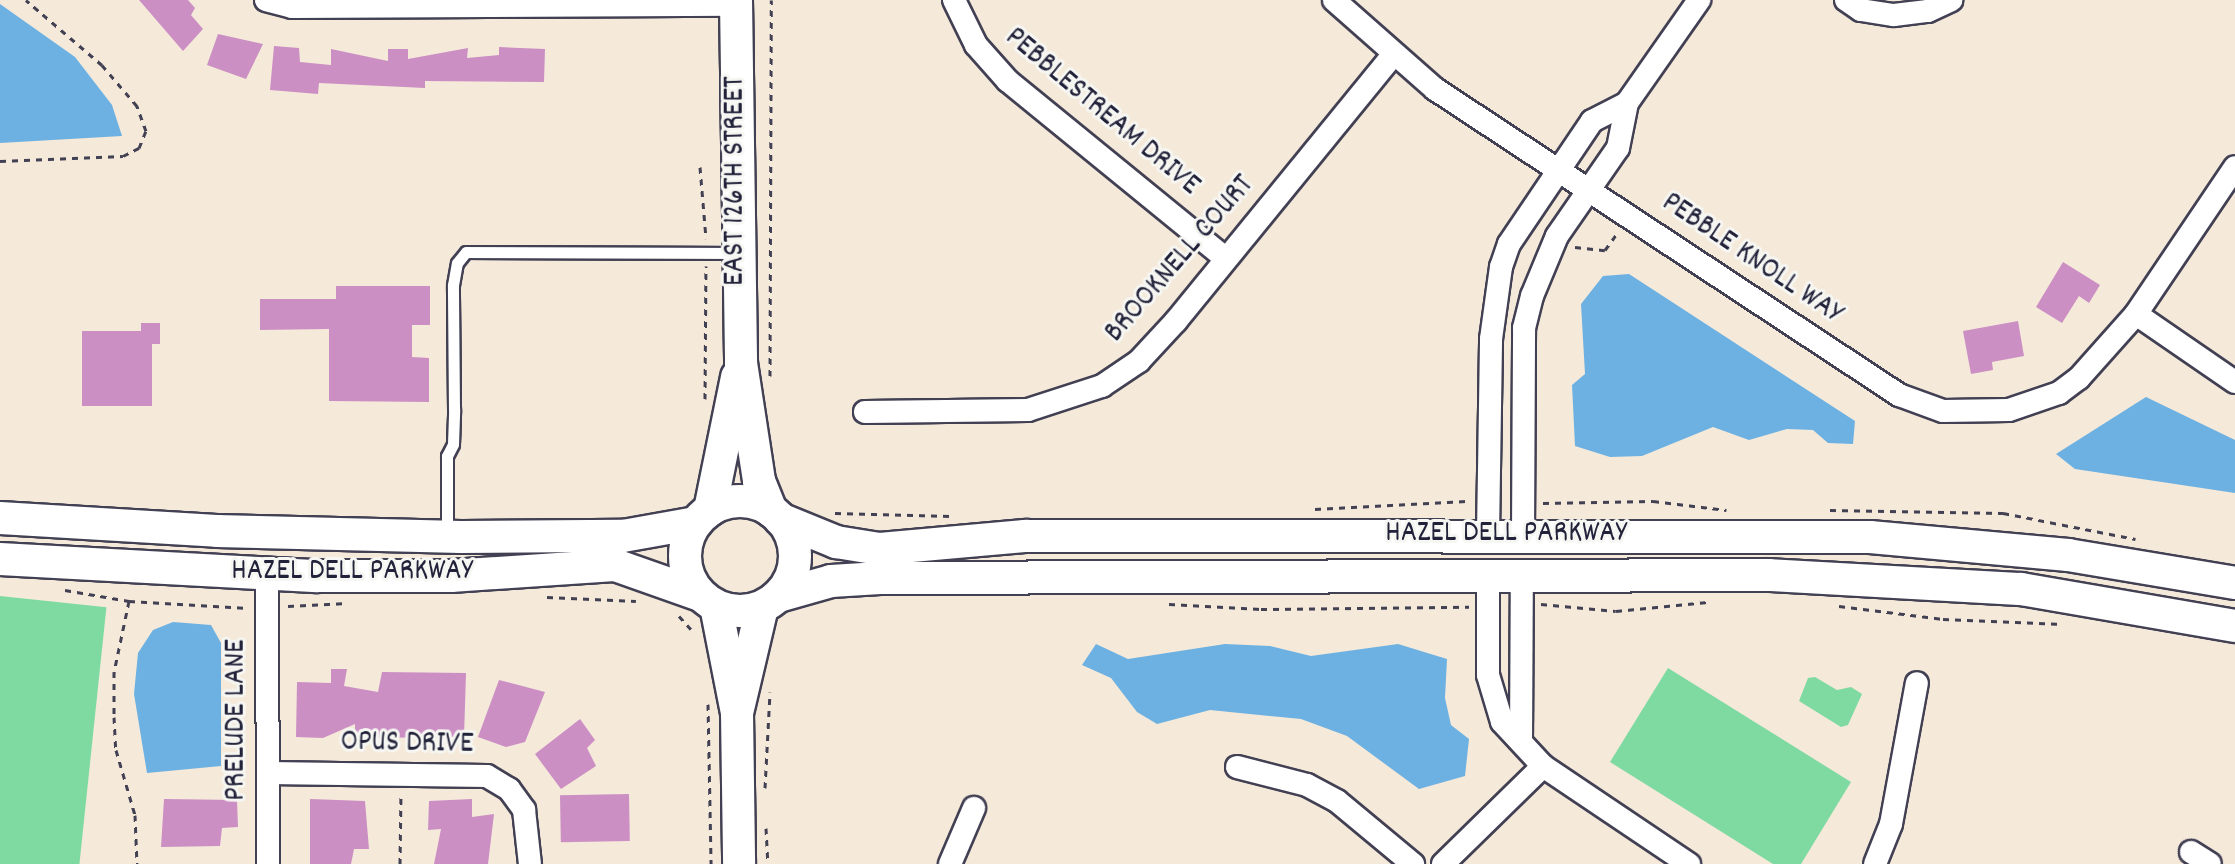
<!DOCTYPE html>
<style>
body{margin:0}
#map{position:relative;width:2235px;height:864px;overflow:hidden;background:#f5e9da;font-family:Dekko,sans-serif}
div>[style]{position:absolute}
.green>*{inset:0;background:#7fdaa1;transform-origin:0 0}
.water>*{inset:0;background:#6cb1e2}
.building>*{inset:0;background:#cb8fc4;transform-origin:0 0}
.path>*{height:3px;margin-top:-1.5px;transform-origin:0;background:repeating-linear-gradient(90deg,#424053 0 6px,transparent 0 12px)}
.roads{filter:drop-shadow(2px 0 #424053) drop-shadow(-2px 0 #424053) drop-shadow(0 2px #424053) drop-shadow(0 -2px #424053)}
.lane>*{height:11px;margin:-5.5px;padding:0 5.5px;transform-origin:5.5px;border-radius:5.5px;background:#fff}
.street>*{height:22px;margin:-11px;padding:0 11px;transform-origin:11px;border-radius:11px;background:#fff}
.secondary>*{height:32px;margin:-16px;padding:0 16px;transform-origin:16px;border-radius:16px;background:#fff}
.secondary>.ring{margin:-16px;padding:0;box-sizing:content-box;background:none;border:32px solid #fff;border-radius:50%}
span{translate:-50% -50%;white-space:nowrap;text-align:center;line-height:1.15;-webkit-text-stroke:6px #f6f6f2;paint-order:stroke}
.street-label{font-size:30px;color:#22223b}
</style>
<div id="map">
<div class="green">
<i style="left:0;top:596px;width:107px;height:268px;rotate:6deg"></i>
<i style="clip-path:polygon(1668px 668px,1851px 782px,1801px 864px,1773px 864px,1610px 762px)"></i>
<i style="clip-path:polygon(1815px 677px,1837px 690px,1851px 687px,1862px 694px,1848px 725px,1841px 727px,1799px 701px,1808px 678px)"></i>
</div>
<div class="water">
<i style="clip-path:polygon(0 4px,75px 57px,112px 105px,122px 136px,0 143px)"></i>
<i style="clip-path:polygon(1629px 274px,1855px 421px,1853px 444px,1828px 443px,1813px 430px,1787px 429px,1749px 440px,1713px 427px,1642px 456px,1610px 457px,1575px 446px,1572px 385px,1585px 374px,1581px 304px,1603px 276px)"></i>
<i style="clip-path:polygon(2146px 397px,2235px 440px,2235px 493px,2075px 469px,2056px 454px)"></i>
<i style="clip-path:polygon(173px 622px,211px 625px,221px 643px,221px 766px,147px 773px,134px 694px,138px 653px,153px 630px)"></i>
<i style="clip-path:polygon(1096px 644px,1128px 659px,1225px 644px,1270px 646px,1311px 656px,1398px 644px,1447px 659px,1445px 698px,1451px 725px,1469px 739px,1465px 776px,1419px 789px,1347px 736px,1301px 719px,1210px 710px,1157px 724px,1137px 712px,1111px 678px,1082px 665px)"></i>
</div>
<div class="building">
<i style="clip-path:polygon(139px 0,188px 0,195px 8px,191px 15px,203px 29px,183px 51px)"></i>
<i style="clip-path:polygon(218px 34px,263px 44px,246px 79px,207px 65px)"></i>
<i style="clip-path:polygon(274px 46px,299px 48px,300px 62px,331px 65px,331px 49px,388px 61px,388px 49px,408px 49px,408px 59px,468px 48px,467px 58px,499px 55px,499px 47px,545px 49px,544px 82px,425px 81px,425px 88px,319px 83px,318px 94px,270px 90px)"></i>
<i style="clip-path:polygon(2063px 262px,2100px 285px,2089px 303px,2079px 296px,2062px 323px,2036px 307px)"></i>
<i style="clip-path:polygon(336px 286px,430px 286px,430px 325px,412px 325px,412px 357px,429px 358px,429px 402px,329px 401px,329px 329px,260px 330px,260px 299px,336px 299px)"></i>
<i style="clip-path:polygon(2018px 321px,2024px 356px,1992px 362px,1993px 370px,1971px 374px,1963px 331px)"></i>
<i style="clip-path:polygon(141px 323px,160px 323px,160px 344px,152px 344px,152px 406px,82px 406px,82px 331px,141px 331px)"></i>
<i style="clip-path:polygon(331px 669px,347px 669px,344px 686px,378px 692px,382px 672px,466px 673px,464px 737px,355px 738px,355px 724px,323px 738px,296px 737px,297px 682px,331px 683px)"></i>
<i style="clip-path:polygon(499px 680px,545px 692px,525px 742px,506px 747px,478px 737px)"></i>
<i style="clip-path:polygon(580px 719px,595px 740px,587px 748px,596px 766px,561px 789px,535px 754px)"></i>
<i style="left:629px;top:794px;width:47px;height:69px;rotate:89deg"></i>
<i style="clip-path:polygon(164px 799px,237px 800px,238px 827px,222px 828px,220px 846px,161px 847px)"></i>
<i style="clip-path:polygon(310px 799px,365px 801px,369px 849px,354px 849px,351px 864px,310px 864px)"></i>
<i style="clip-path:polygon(472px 799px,472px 817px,494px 814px,488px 864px,434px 864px,441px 829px,428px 830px,429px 801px)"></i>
</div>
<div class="path">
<i style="left:0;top:161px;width:123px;rotate:-2.3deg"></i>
<i style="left:123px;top:156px;width:18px;rotate:-27deg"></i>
<i style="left:139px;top:148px;width:18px;rotate:-68deg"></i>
<i style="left:146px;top:131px;width:27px;rotate:-110deg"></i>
<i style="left:137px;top:106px;width:54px;rotate:-130.5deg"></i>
<i style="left:102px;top:65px;width:100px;rotate:-139.5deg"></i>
<i style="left:700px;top:167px;width:72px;rotate:85.2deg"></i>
<i style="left:1575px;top:247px;width:30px;rotate:6deg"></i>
<i style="left:1605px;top:250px;width:19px;rotate:-54deg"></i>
<i style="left:770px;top:376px;width:376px;rotate:-89.8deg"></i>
<i style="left:705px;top:399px;width:133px;rotate:-89.6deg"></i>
<i style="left:1543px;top:503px;width:110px;rotate:-1deg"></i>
<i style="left:1653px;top:501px;width:74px;rotate:7deg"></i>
<i style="left:1315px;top:509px;width:152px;rotate:-3deg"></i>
<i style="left:1830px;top:510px;width:173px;rotate:1deg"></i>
<i style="left:2003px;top:513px;width:135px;rotate:11.1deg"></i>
<i style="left:835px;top:513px;width:116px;rotate:1.5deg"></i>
<i style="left:65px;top:590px;width:65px;rotate:9.8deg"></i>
<i style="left:129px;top:601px;width:119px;rotate:3.4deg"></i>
<i style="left:547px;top:597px;width:89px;rotate:2.6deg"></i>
<i style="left:129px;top:601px;width:73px;rotate:101.9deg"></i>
<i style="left:114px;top:672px;width:45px;rotate:90deg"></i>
<i style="left:114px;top:717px;width:33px;rotate:87deg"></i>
<i style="left:116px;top:750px;width:68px;rotate:73.7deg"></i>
<i style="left:135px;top:815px;width:49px;rotate:87.7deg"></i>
<i style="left:1169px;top:604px;width:92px;rotate:3.1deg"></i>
<i style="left:1261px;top:609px;width:208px;rotate:-0.6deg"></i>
<i style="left:1541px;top:604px;width:75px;rotate:5.3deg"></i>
<i style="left:1616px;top:611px;width:92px;rotate:-5.6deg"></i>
<i style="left:288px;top:606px;width:60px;rotate:-2.9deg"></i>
<i style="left:1839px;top:606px;width:105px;rotate:7.1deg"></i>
<i style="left:1943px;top:619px;width:120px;rotate:2.4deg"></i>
<i style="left:679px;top:616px;width:24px;rotate:48deg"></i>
<i style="left:708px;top:704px;width:160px;rotate:88.9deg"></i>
<i style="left:765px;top:788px;width:96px;rotate:-87deg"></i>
<i style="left:766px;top:828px;width:36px;rotate:87deg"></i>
<i style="left:400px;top:864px;width:68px;rotate:-89.2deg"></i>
</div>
<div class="roads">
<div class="lane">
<i style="left:447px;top:535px;width:79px;rotate:-90deg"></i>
<i style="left:447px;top:456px;width:13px;rotate:-63deg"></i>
<i style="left:453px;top:444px;width:35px;rotate:-88deg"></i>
<i style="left:454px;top:409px;width:124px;rotate:-90.5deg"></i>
<i style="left:453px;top:285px;width:22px;rotate:-80deg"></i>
<i style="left:457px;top:263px;width:14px;rotate:-51deg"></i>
<i style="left:466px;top:252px;width:270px;rotate:0.2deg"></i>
</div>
<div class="street">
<i style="left:266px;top:0;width:27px;rotate:15deg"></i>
<i style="left:292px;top:7px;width:444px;rotate:-0.3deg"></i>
<i style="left:954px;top:0;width:50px;rotate:63.9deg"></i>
<i style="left:976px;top:45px;width:48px;rotate:48.4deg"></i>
<i style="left:1008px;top:81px;width:281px;rotate:39.2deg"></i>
<i style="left:1334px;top:0;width:135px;rotate:41.4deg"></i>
<i style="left:1435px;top:89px;width:556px;rotate:33.4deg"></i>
<i style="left:1899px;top:395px;width:47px;rotate:20deg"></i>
<i style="left:1943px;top:411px;width:66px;rotate:-0.9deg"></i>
<i style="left:2009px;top:410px;width:53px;rotate:-18.8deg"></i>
<i style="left:2059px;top:393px;width:25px;rotate:-37deg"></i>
<i style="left:2079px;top:378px;width:86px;rotate:-48.3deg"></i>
<i style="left:2136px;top:314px;width:177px;rotate:-56deg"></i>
<i style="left:1846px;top:0;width:18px;rotate:34deg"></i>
<i style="left:1861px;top:10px;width:33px;rotate:9deg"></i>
<i style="left:1894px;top:15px;width:34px;rotate:-7deg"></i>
<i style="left:1928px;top:11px;width:26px;rotate:-25deg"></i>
<i style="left:2136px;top:314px;width:120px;rotate:34.5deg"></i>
<i style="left:865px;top:412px;width:163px;rotate:-0.7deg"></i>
<i style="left:1028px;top:410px;width:78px;rotate:-18deg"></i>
<i style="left:1102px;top:386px;width:45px;rotate:-34deg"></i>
<i style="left:1139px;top:361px;width:54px;rotate:-47.2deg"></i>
<i style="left:1176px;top:321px;width:342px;rotate:-50.8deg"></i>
<i style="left:1488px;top:534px;width:195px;rotate:-89.1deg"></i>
<i style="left:1491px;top:339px;width:73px;rotate:-82.1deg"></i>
<i style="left:1501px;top:267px;width:24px;rotate:-71deg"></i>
<i style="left:1509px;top:244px;width:148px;rotate:-56deg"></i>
<i style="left:1592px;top:121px;width:39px;rotate:-27deg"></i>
<i style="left:1523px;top:534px;width:206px;rotate:-89.7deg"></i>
<i style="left:1524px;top:328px;width:33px;rotate:-76deg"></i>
<i style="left:1532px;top:296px;width:65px;rotate:-67.4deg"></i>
<i style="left:1557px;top:236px;width:107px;rotate:-55.3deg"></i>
<i style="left:1618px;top:148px;width:46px;rotate:-78.7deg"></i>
<i style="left:1627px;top:103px;width:126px;rotate:-55deg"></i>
<i style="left:267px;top:575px;width:289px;rotate:89.8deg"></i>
<i style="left:1488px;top:575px;width:100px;rotate:90deg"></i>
<i style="left:1488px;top:675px;width:49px;rotate:73.4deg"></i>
<i style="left:1502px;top:722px;width:60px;rotate:47deg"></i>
<i style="left:1543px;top:766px;width:176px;rotate:33.9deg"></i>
<i style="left:1521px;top:741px;width:166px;rotate:-89.7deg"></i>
<i style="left:1237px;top:767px;width:72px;rotate:14.4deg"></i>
<i style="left:1307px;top:785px;width:34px;rotate:28deg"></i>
<i style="left:1337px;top:801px;width:99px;rotate:39.7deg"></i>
<i style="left:268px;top:773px;width:219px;rotate:0.8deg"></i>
<i style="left:487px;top:776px;width:26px;rotate:31deg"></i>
<i style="left:509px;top:789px;width:26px;rotate:54deg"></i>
<i style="left:524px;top:810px;width:54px;rotate:83.7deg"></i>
<i style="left:2191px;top:852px;width:22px;rotate:32deg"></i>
<i style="left:950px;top:864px;width:61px;rotate:-66.8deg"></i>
<i style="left:1443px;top:864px;width:140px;rotate:-44.4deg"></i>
<i style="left:1875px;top:864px;width:43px;rotate:-68.2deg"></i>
<i style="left:1891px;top:824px;width:143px;rotate:-79.6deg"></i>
</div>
<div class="secondary">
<i style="left:736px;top:0;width:363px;rotate:89.2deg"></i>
<i style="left:741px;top:363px;width:119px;rotate:81.3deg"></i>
<i style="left:759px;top:481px;width:32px;rotate:68deg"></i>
<i class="ring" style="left:685px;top:501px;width:78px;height:78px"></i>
<i style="left:710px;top:510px;width:136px;rotate:-78.5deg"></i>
<i style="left:0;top:518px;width:217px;rotate:3.4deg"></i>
<i style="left:217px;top:531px;width:244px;rotate:1.4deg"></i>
<i style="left:461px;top:537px;width:162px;rotate:-0.4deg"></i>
<i style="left:623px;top:536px;width:74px;rotate:-10.1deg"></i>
<i style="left:780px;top:519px;width:61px;rotate:22.3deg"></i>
<i style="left:836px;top:542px;width:44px;rotate:9.2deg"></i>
<i style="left:879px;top:549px;width:147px;rotate:-5.1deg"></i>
<i style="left:1025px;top:536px;width:845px;rotate:0.07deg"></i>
<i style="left:1870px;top:537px;width:199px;rotate:5.2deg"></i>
<i style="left:2068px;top:555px;width:169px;rotate:9.5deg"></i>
<i style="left:0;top:559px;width:318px;rotate:3.1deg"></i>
<i style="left:318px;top:576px;width:133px"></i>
<i style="left:451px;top:576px;width:164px;rotate:-3.8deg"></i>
<i style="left:615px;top:565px;width:90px;rotate:19.4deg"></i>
<i style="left:778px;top:596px;width:55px;rotate:-15.8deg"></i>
<i style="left:831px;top:581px;width:49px;rotate:-3.5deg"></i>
<i style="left:880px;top:578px;width:889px;rotate:-0.19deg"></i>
<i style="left:1769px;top:575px;width:252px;rotate:3.2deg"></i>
<i style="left:2021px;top:589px;width:217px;rotate:9.8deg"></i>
<i style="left:716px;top:606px;width:109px;rotate:78.9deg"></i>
<i style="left:737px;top:713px;width:151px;rotate:89.2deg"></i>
<i style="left:737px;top:713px;width:109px;rotate:-76.7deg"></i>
</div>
</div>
<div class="street-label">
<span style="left:1101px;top:113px;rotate:40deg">PEBBLESTREAM DRIVE</span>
<span style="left:737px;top:181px;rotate:-90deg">EAST 126TH STREET</span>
<span style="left:1181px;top:260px;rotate:-49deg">BROOKNELL COURT</span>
<span style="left:1751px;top:260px;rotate:34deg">PEBBLE KNOLL WAY</span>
<span style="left:1506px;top:535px">HAZEL DELL PARKWAY</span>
<span style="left:352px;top:573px">HAZEL DELL PARKWAY</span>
<span style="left:238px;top:720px;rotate:-90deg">PRELUDE LANE</span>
<span style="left:407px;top:745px;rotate:1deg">OPUS DRIVE</span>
</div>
</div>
